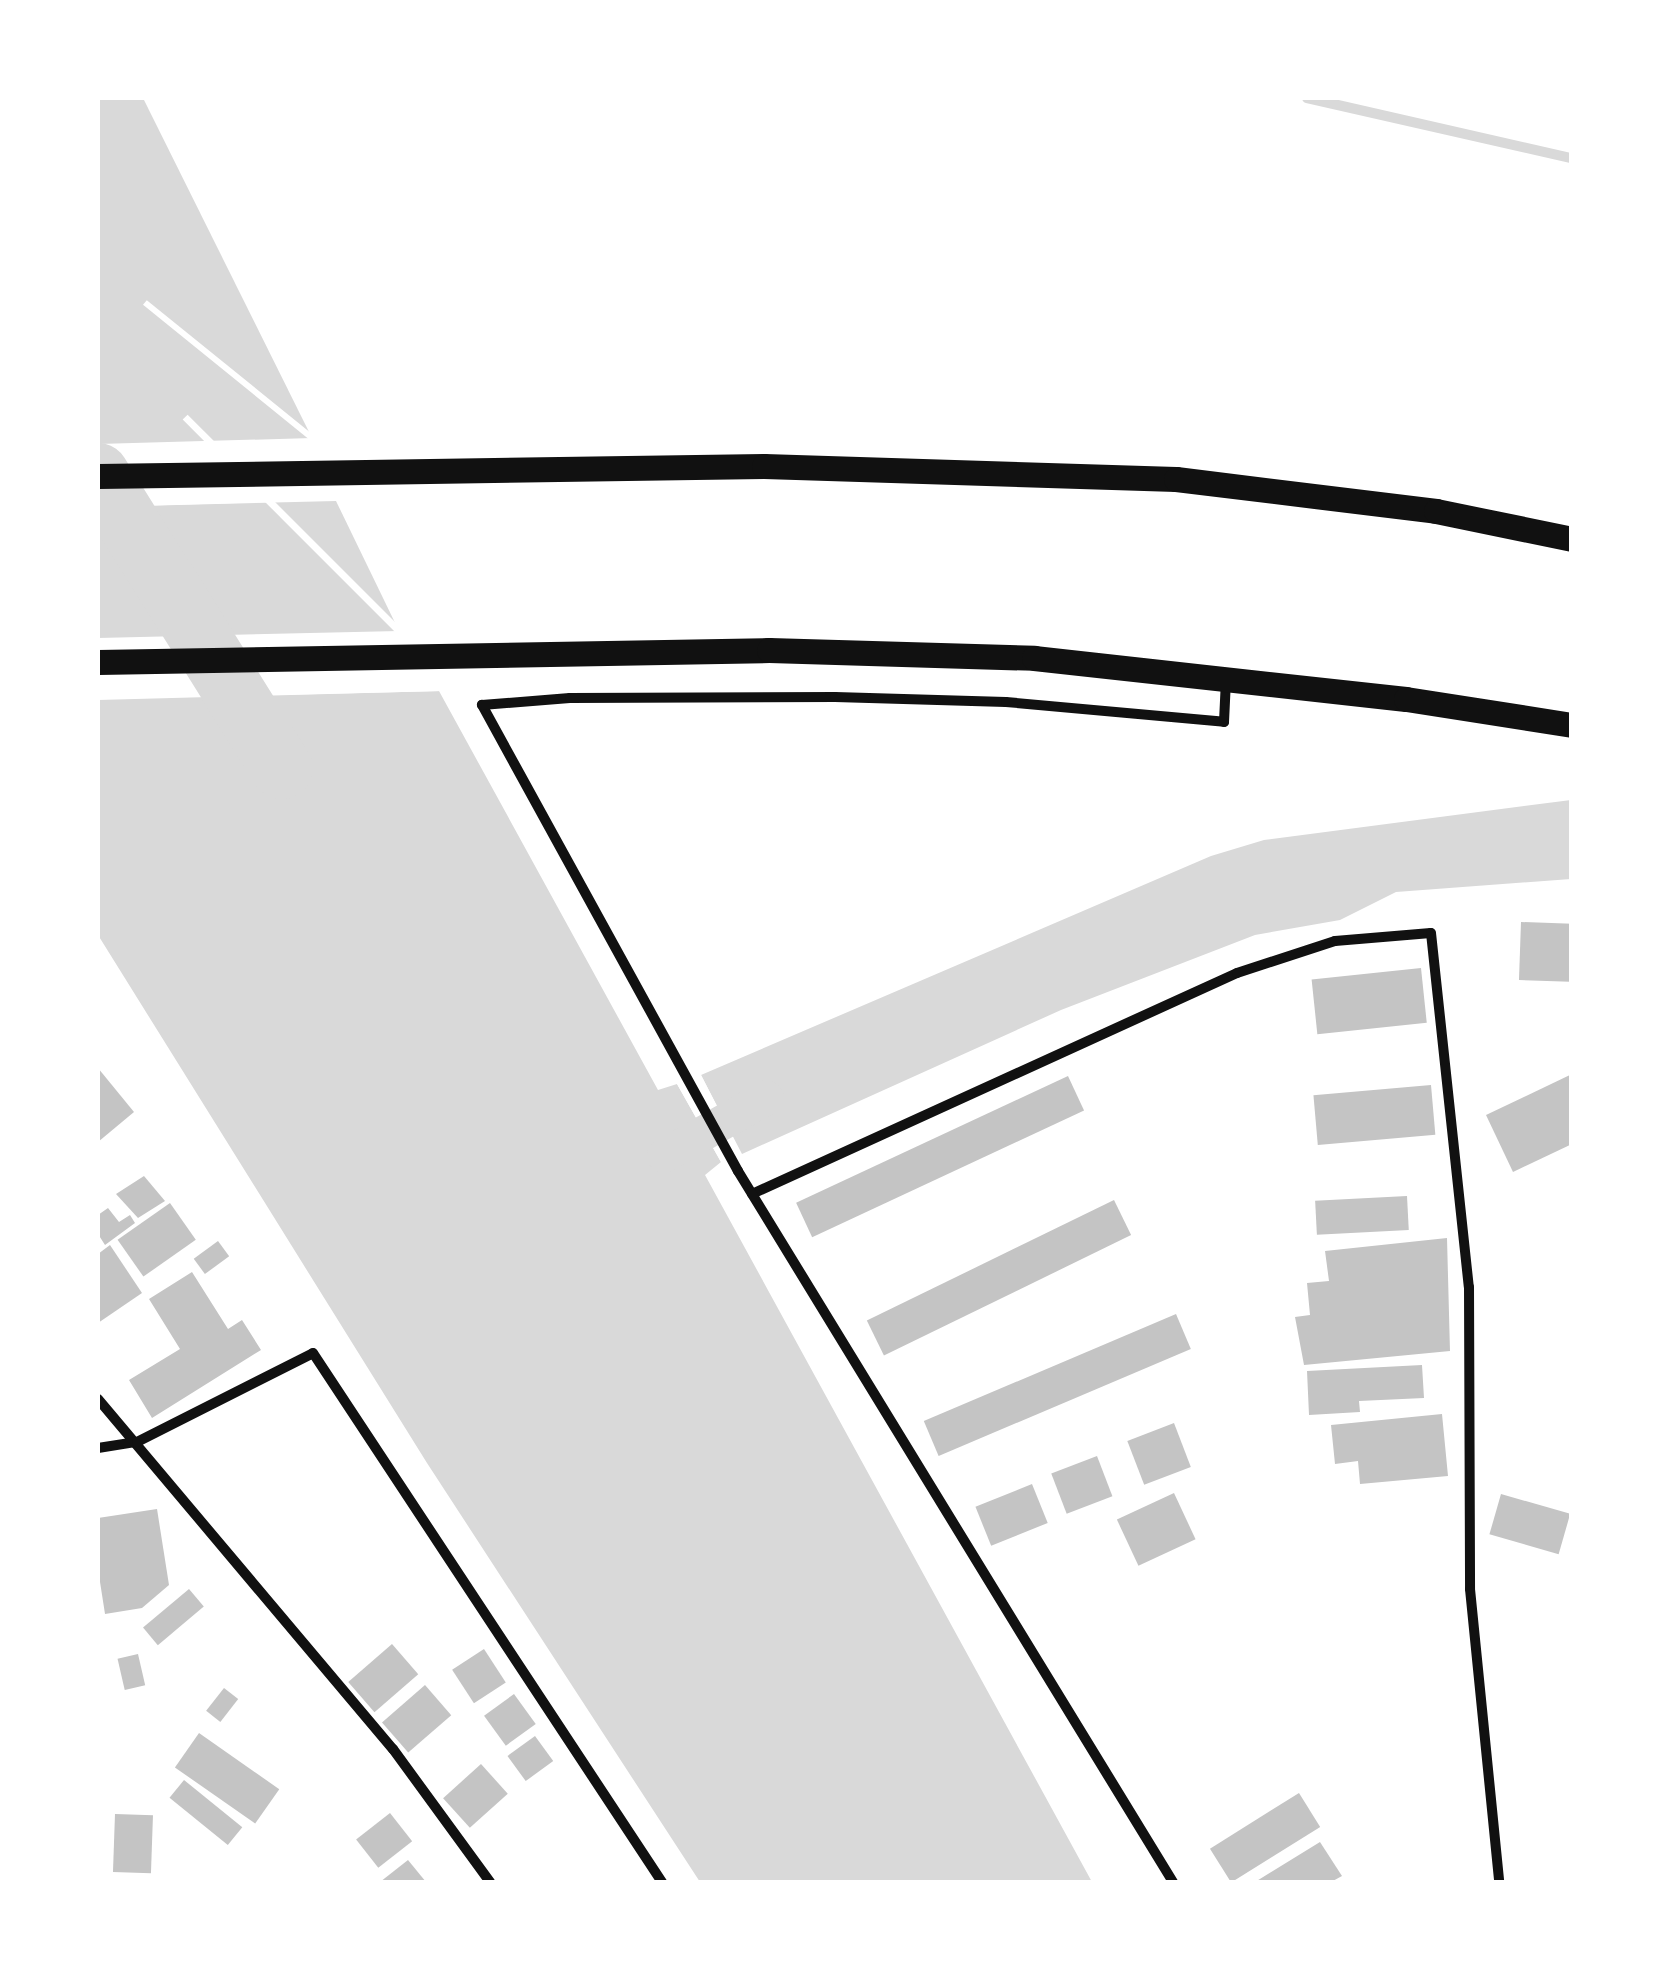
<!DOCTYPE html>
<style>
body{margin:0}
#map{position:relative;width:1669px;height:1980px;overflow:hidden;background:#fff;font-family:Barlow,sans-serif}
div>[style]{position:absolute}
.water>*{inset:0;background:#d9d9d9}
.pier>*{inset:0;background:#fff;transform-origin:0 0}
.stream>*{height:10px;margin:-5px;padding:0 5px;transform-origin:5px;border-radius:5px;background:#d9d9d9}
.canal>*{height:35px;margin:-17.5px;padding:0 17.5px;transform-origin:17.5px;border-radius:17.5px;background:#d9d9d9}
.river>*{height:62px;margin:-31px;padding:0 31px;transform-origin:31px;border-radius:31px;background:#d9d9d9}
.building>*{inset:0;background:#c4c4c4;transform-origin:0 0}
.minor>*{height:10px;margin:-5px;padding:0 5px;transform-origin:5px;border-radius:5px;background:#111}
.primary>*{height:25px;margin:-12.5px;padding:0 12.5px;transform-origin:12.5px;border-radius:12.5px;background:#111}
span{translate:-50% -50%;white-space:nowrap;text-align:center;line-height:1.15;-webkit-text-stroke:8px #fff;paint-order:stroke}
.frame{position:absolute;inset:0;border:100px solid #fff;pointer-events:none}
</style>
<div id="map">
<div class="water">
<i style="clip-path:polygon(98px 98px,143px 98px,312px 438px,98px 444px)"></i>
<i style="clip-path:polygon(336px 501px,399px 631px,98px 638px,98px 507px)"></i>
<i style="clip-path:polygon(439px 691px,658px 1090px,677px 1084px,721px 1162px,705px 1175px,1092px 1882px,700px 1882px,427px 1463px,98px 935px,98px 700px)"></i>
<i style="clip-path:polygon(1571px 800px,1571px 879px,1396px 892px,1340px 920px,1255px 935px,1061px 1010px,742px 1154px,701px 1075px,1211px 856px,1264px 840px)"></i>
</div>
<div class="pier">
<i style="left:317px;top:438px;width:6px;height:219px;rotate:129deg"></i>
<i style="clip-path:polygon(336px 496px,341px 500px,98px 507px,98px 502px)"></i>
<i style="left:404px;top:631px;width:7px;height:306px;rotate:135deg"></i>
<i style="clip-path:polygon(439px 686px,445px 691px,98px 699px,98px 695px)"></i>
<i style="left:701px;top:1075px;width:89px;height:4px;rotate:63deg"></i>
<i style="clip-path:polygon(682px 1082px,725px 1160px,726px 1160px,721px 1162px,677px 1084px)"></i>
</div>
<div class="stream">
<i style="left:1307px;top:98px;width:272px;rotate:12.8deg"></i>
</div>
<div class="canal">
<i style="left:664px;top:1155px;width:117px;rotate:-29.6deg"></i>
</div>
<div class="river">
<i style="left:98px;top:474px;width:347px;rotate:58deg"></i>
</div>
<div class="building">
<i style="left:1521px;top:922px;width:51px;height:58px;rotate:2deg"></i>
<i style="left:1421px;top:968px;width:55px;height:110px;rotate:84deg"></i>
<i style="clip-path:polygon(98px 1068px,134px 1112px,98px 1142px)"></i>
<i style="clip-path:polygon(1572px 1074px,1572px 1144px,1513px 1172px,1486px 1115px)"></i>
<i style="left:1068px;top:1076px;width:38px;height:300px;rotate:65deg"></i>
<i style="left:1431px;top:1085px;width:50px;height:118px;rotate:85deg"></i>
<i style="clip-path:polygon(144px 1176px,165px 1201px,138px 1218px,116px 1194px)"></i>
<i style="left:1407px;top:1196px;width:34px;height:92px;rotate:87deg"></i>
<i style="left:1114px;top:1200px;width:39px;height:275px;rotate:64deg"></i>
<i style="left:170px;top:1203px;width:45px;height:64px;rotate:55deg"></i>
<i style="clip-path:polygon(108px 1208px,119px 1222px,130px 1215px,135px 1223px,105px 1245px,98px 1234px,98px 1215px)"></i>
<i style="clip-path:polygon(1447px 1238px,1450px 1351px,1304px 1365px,1295px 1317px,1310px 1315px,1307px 1283px,1329px 1281px,1325px 1251px)"></i>
<i style="left:218px;top:1241px;width:19px;height:30px;rotate:54deg"></i>
<i style="clip-path:polygon(110px 1245px,142px 1293px,98px 1323px,98px 1254px)"></i>
<i style="clip-path:polygon(192px 1272px,228px 1329px,242px 1320px,261px 1350px,152px 1418px,129px 1380px,180px 1349px,149px 1299px)"></i>
<i style="left:1176px;top:1314px;width:38px;height:274px;rotate:67deg"></i>
<i style="clip-path:polygon(1422px 1365px,1424px 1398px,1359px 1401px,1360px 1412px,1309px 1415px,1307px 1371px)"></i>
<i style="clip-path:polygon(1442px 1414px,1448px 1476px,1360px 1484px,1358px 1461px,1335px 1464px,1331px 1425px)"></i>
<i style="left:1174px;top:1423px;width:47px;height:50px;rotate:69deg"></i>
<i style="left:1097px;top:1456px;width:43px;height:49px;rotate:69deg"></i>
<i style="left:1032px;top:1484px;width:42px;height:61px;rotate:68deg"></i>
<i style="left:1174px;top:1493px;width:51px;height:63px;rotate:65deg"></i>
<i style="left:1501px;top:1494px;width:72px;height:42px;rotate:16deg"></i>
<i style="clip-path:polygon(157px 1509px,169px 1585px,142px 1608px,105px 1614px,98px 1569px,98px 1518px)"></i>
<i style="left:189px;top:1589px;width:23px;height:60px;rotate:50deg"></i>
<i style="left:392px;top:1644px;width:40px;height:58px;rotate:49deg"></i>
<i style="left:484px;top:1649px;width:40px;height:38px;rotate:57deg"></i>
<i style="left:138px;top:1654px;width:32px;height:21px;rotate:77deg"></i>
<i style="left:425px;top:1685px;width:40px;height:57px;rotate:49deg"></i>
<i style="left:224px;top:1688px;width:18px;height:29px;rotate:38deg"></i>
<i style="left:514px;top:1694px;width:37px;height:37px;rotate:54deg"></i>
<i style="left:199px;top:1733px;width:98px;height:42px;rotate:35deg"></i>
<i style="left:535px;top:1736px;width:31px;height:34px;rotate:54deg"></i>
<i style="left:481px;top:1764px;width:40px;height:51px;rotate:48deg"></i>
<i style="left:184px;top:1780px;width:75px;height:23px;rotate:39deg"></i>
<i style="left:1299px;top:1793px;width:40px;height:105px;rotate:58deg"></i>
<i style="left:390px;top:1813px;width:36px;height:43px;rotate:52deg"></i>
<i style="left:115px;top:1814px;width:38px;height:58px;rotate:2deg"></i>
<i style="clip-path:polygon(1320px 1842px,1342px 1876px,1331px 1882px,1255px 1882px)"></i>
<i style="clip-path:polygon(408px 1860px,426px 1882px,380px 1882px)"></i>
</div>
<div class="minor">
<i style="left:752px;top:1194px;width:533px;rotate:-24.5deg"></i>
<i style="left:1237px;top:973px;width:103px;rotate:-18.1deg"></i>
<i style="left:1335px;top:941px;width:96px;rotate:-4.8deg"></i>
<i style="left:1431px;top:933px;width:356px;rotate:83.9deg"></i>
<i style="left:1469px;top:1287px;width:302px;rotate:89.8deg"></i>
<i style="left:1470px;top:1589px;width:294px;rotate:84.3deg"></i>
<i style="left:98px;top:1399px;width:458px;rotate:49.9deg"></i>
<i style="left:393px;top:1749px;width:165px;rotate:53.9deg"></i>
<i style="left:98px;top:1448px;width:39px;rotate:-9deg"></i>
<i style="left:137px;top:1442px;width:197px;rotate:-26.8deg"></i>
<i style="left:313px;top:1353px;width:634px;rotate:56.59deg"></i>
<i style="left:1173px;top:1882px;width:834px;rotate:-121.46deg"></i>
<i style="left:738px;top:1171px;width:532px;rotate:-118.78deg"></i>
<i style="left:482px;top:705px;width:88px;rotate:-4.5deg"></i>
<i style="left:570px;top:698px;width:265px;rotate:-0.2deg"></i>
<i style="left:835px;top:697px;width:171px;rotate:1.7deg"></i>
<i style="left:1006px;top:702px;width:219px;rotate:5.2deg"></i>
<i style="left:1224px;top:722px;width:43px;rotate:-87.3deg"></i>
</div>
<div class="primary">
<i style="left:98px;top:476px;width:666px;rotate:-0.86deg"></i>
<i style="left:764px;top:466px;width:412px;rotate:1.8deg"></i>
<i style="left:1176px;top:479px;width:262px;rotate:7deg"></i>
<i style="left:1436px;top:511px;width:139px;rotate:11.6deg"></i>
<i style="left:98px;top:662px;width:671px;rotate:-1.02deg"></i>
<i style="left:769px;top:650px;width:265px;rotate:1.7deg"></i>
<i style="left:1034px;top:658px;width:374px;rotate:6.3deg"></i>
<i style="left:1406px;top:699px;width:168px;rotate:8.9deg"></i>
</div>
<div class="frame"></div>
</div>
